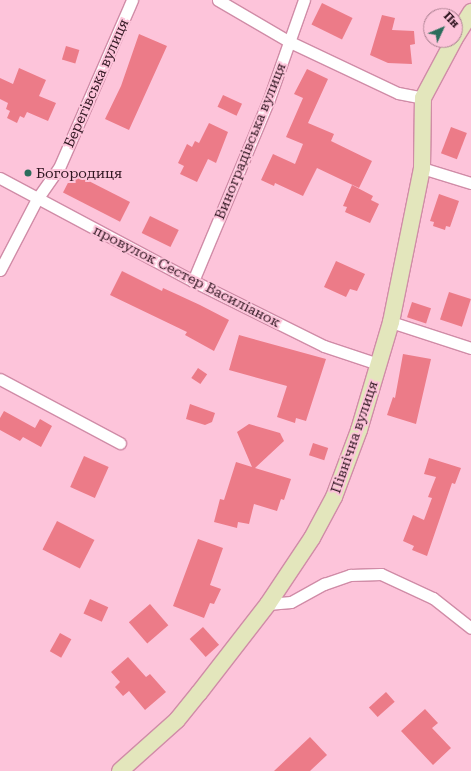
<!DOCTYPE html>
<meta charset="utf-8">
<style>
body{margin:0}
#map{position:relative;width:471px;height:771px;overflow:hidden;background:#fdc4da;font-family:"Roboto Serif",serif}
div>[style]{position:absolute}
.building>*{inset:0;background:#ec7b88;transform-origin:0 0}
.roads{filter:drop-shadow(1px 0 #d08ca7) drop-shadow(-1px 0 #d08ca7) drop-shadow(0 1px #d08ca7) drop-shadow(0 -1px #d08ca7)}
.street>*{height:11px;margin:-5.5px;padding:0 5.5px;transform-origin:5.5px;border-radius:5.5px;background:#fff}
.secondary>*{height:16px;margin:-8px;padding:0 8px;transform-origin:8px;border-radius:8px;background:#e3e6bc}
.dots>*{width:11px;height:11px;translate:-50% -50%;box-sizing:border-box;border:2px solid #fdc4da;border-radius:50%}
span{translate:-50% -50%;white-space:nowrap;text-align:center;line-height:1.15;-webkit-text-stroke:4px #fdc4da;paint-order:stroke}
.street-label{font-size:14px;color:#311722}
.poi-label{font-size:14px;color:#311722}
.left{translate:0 -50%;text-align:left}
.north{position:absolute;left:423px;top:8px;width:40px;height:40px;box-sizing:border-box;background:#fdc4da;border:1px solid #ab7f90;border-radius:50%;rotate:46deg;font-size:11px;font-weight:700;line-height:16px;text-align:center;color:#311722}
.north::after{content:'';display:block;margin:auto;width:14px;height:18px;background:#2b6d5c;clip-path:polygon(50% 0,100% 100%,50% 72%,0 100%)}
</style>
<div id="map">
<div class="building">
<i style="left:322px;top:3px;width:34px;height:24px;rotate:26deg"></i>
<i style="clip-path:polygon(382px 15px,395px 18px,392px 30px,414px 31px,415px 44px,410px 45px,412px 64px,388px 63px,370px 55px)"></i>
<i style="clip-path:polygon(139px 34px,167px 46px,129px 130px,105px 119px,121px 86px)"></i>
<i style="left:66px;top:46px;width:14px;height:14px;rotate:17deg"></i>
<i style="clip-path:polygon(19px 68px,46px 80px,39px 96px,56px 103px,48px 121px,27px 112px,24px 118px,20px 116px,17px 123px,7px 118px,10px 111px,6px 109px,8px 103px,0 99px,0 78px,13px 84px)"></i>
<i style="clip-path:polygon(307px 69px,328px 79px,308px 123px,334px 134px,331px 141px,372px 161px,359px 188px,317px 168px,303px 196px,275px 183px,274px 186px,261px 180px,273px 154px,295px 164px,303px 144px,286px 137px,303px 98px,294px 94px)"></i>
<i style="left:223px;top:95px;width:21px;height:13px;rotate:25deg"></i>
<i style="clip-path:polygon(209px 123px,228px 132px,216px 163px,208px 159px,197px 182px,180px 174px,184px 166px,178px 163px,187px 144px,192px 147px,195px 141px,199px 143px)"></i>
<i style="left:451px;top:127px;width:17px;height:28px;rotate:21deg"></i>
<i style="left:73px;top:173px;width:64px;height:22px;rotate:27deg"></i>
<i style="clip-path:polygon(352px 185px,373px 196px,371px 200px,379px 204px,370px 223px,345px 212px,347px 207px,343px 206px)"></i>
<i style="clip-path:polygon(439px 194px,459px 201px,450px 227px,446px 226px,445px 230px,433px 226px,434px 222px,430px 221px)"></i>
<i style="left:150px;top:216px;width:32px;height:19px;rotate:26deg"></i>
<i style="clip-path:polygon(336px 261px,365px 274px,357px 291px,350px 289px,346px 297px,324px 287px)"></i>
<i style="clip-path:polygon(122px 271px,162px 291px,163px 288px,200px 305px,229px 320px,214px 351px,185px 335px,187px 332px,110px 295px)"></i>
<i style="left:449px;top:292px;width:23px;height:29px;rotate:18deg"></i>
<i style="left:412px;top:302px;width:20px;height:16px;rotate:18deg"></i>
<i style="clip-path:polygon(239px 335px,326px 359px,306px 421px,296px 418px,295px 423px,277px 417px,287px 386px,229px 370px)"></i>
<i style="clip-path:polygon(403px 354px,431px 359px,416px 424px,387px 415px,393px 397px,395px 398px)"></i>
<i style="left:198px;top:368px;width:11px;height:12px;rotate:34deg"></i>
<i style="clip-path:polygon(190px 404px,215px 413px,212px 422px,205px 425px,186px 419px)"></i>
<i style="clip-path:polygon(4px 411px,35px 428px,40px 419px,52px 426px,41px 447px,23px 437px,20px 441px,0 430px,0 418px)"></i>
<i style="clip-path:polygon(249px 424px,280px 433px,284px 441px,255px 468px,291px 479px,284px 500px,281px 499px,277px 511px,254px 504px,249px 524px,238px 522px,237px 528px,214px 522px,220px 499px,224px 500px,236px 462px,252px 467px,237px 432px)"></i>
<i style="left:313px;top:443px;width:16px;height:13px;rotate:18deg"></i>
<i style="left:84px;top:456px;width:27px;height:34px;rotate:24deg"></i>
<i style="clip-path:polygon(429px 458px,461px 468px,455px 484px,452px 483px,427px 556px,412px 550px,414px 546px,403px 541px,413px 515px,424px 520px,432px 498px,428px 497px,436px 477px,424px 474px)"></i>
<i style="left:57px;top:521px;width:42px;height:32px;rotate:27deg"></i>
<i style="clip-path:polygon(198px 539px,223px 548px,210px 585px,221px 589px,214px 604px,210px 603px,204px 618px,173px 606px)"></i>
<i style="left:90px;top:599px;width:20px;height:16px;rotate:24deg"></i>
<i style="left:150px;top:604px;width:28px;height:28px;rotate:49deg"></i>
<i style="left:203px;top:627px;width:24px;height:18px;rotate:48deg"></i>
<i style="left:60px;top:633px;width:13px;height:21px;rotate:29deg"></i>
<i style="clip-path:polygon(128px 657px,146px 677px,150px 674px,166px 692px,145px 710px,129px 691px,123px 696px,115px 687px,120px 682px,111px 672px)"></i>
<i style="left:386px;top:692px;width:13px;height:23px;rotate:48deg"></i>
<i style="clip-path:polygon(425px 709px,438px 723px,432px 728px,451px 748px,433px 765px,401px 731px)"></i>
<i style="clip-path:polygon(310px 737px,327px 755px,310px 771px,274px 771px)"></i>
</div>
<div class="roads">
<div class="street">
<i style="left:218px;top:0;width:83px;rotate:30.3deg"></i>
<i style="left:290px;top:42px;width:119px;rotate:25.3deg"></i>
<i style="left:398px;top:93px;width:25px;rotate:11deg"></i>
<i style="left:422px;top:168px;width:51px;rotate:17deg"></i>
<i style="left:0;top:178px;width:219px;rotate:28.1deg"></i>
<i style="left:193px;top:281px;width:146px;rotate:26.4deg"></i>
<i style="left:324px;top:346px;width:57px;rotate:18.4deg"></i>
<i style="left:0;top:270px;width:80px;rotate:-62.5deg"></i>
<i style="left:37px;top:199px;width:38px;rotate:-55deg"></i>
<i style="left:59px;top:168px;width:183px;rotate:-66.5deg"></i>
<i style="left:193px;top:281px;width:194px;rotate:-67.3deg"></i>
<i style="left:268px;top:102px;width:108px;rotate:-70.6deg"></i>
<i style="left:391px;top:322px;width:84px;rotate:18deg"></i>
<i style="left:0;top:379px;width:136px;rotate:28.1deg"></i>
<i style="left:268px;top:604px;width:23px;rotate:-5deg"></i>
<i style="left:291px;top:602px;width:38px;rotate:-29deg"></i>
<i style="left:324px;top:584px;width:28px;rotate:-19deg"></i>
<i style="left:350px;top:575px;width:31px;rotate:-2deg"></i>
<i style="left:381px;top:574px;width:57px;rotate:24.8deg"></i>
<i style="left:433px;top:598px;width:48px;rotate:38.3deg"></i>
</div>
<div class="secondary">
<i style="left:455px;top:38px;width:31px;rotate:-58deg"></i>
<i style="left:120px;top:771px;width:76px;rotate:-41.8deg"></i>
<i style="left:177px;top:720px;width:35px;rotate:-51deg"></i>
<i style="left:199px;top:693px;width:113px;rotate:-52.2deg"></i>
<i style="left:268px;top:604px;width:79px;rotate:-56.3deg"></i>
<i style="left:312px;top:538px;width:47px;rotate:-61.8deg"></i>
<i style="left:334px;top:497px;width:72px;rotate:-69.5deg"></i>
<i style="left:359px;top:430px;width:113px;rotate:-73.5deg"></i>
<i style="left:391px;top:322px;width:157px;rotate:-78.6deg"></i>
<i style="left:422px;top:168px;width:70px;rotate:-89.2deg"></i>
<i style="left:423px;top:98px;width:66px;rotate:-61.9deg"></i>
</div>
</div>
<div class="dots">
<i style="left:28px;top:173px;background:#2b6d5c"></i>
</div>
<div class="street-label">
<span style="left:96px;top:83px;rotate:-66deg">Берегівська вулиця</span>
<span style="left:250px;top:141px;rotate:-68deg">Виноградівська вулиця</span>
<span style="left:187px;top:276px;rotate:27deg">провулок Сестер Василіанок</span>
<span style="left:354px;top:437px;rotate:-71deg">Північна вулиця</span>
</div>
<div class="poi-label">
<span class="left" style="left:36px;top:173px">Богородиця</span>
</div>
<div class="north">Пн</div>
</div>
